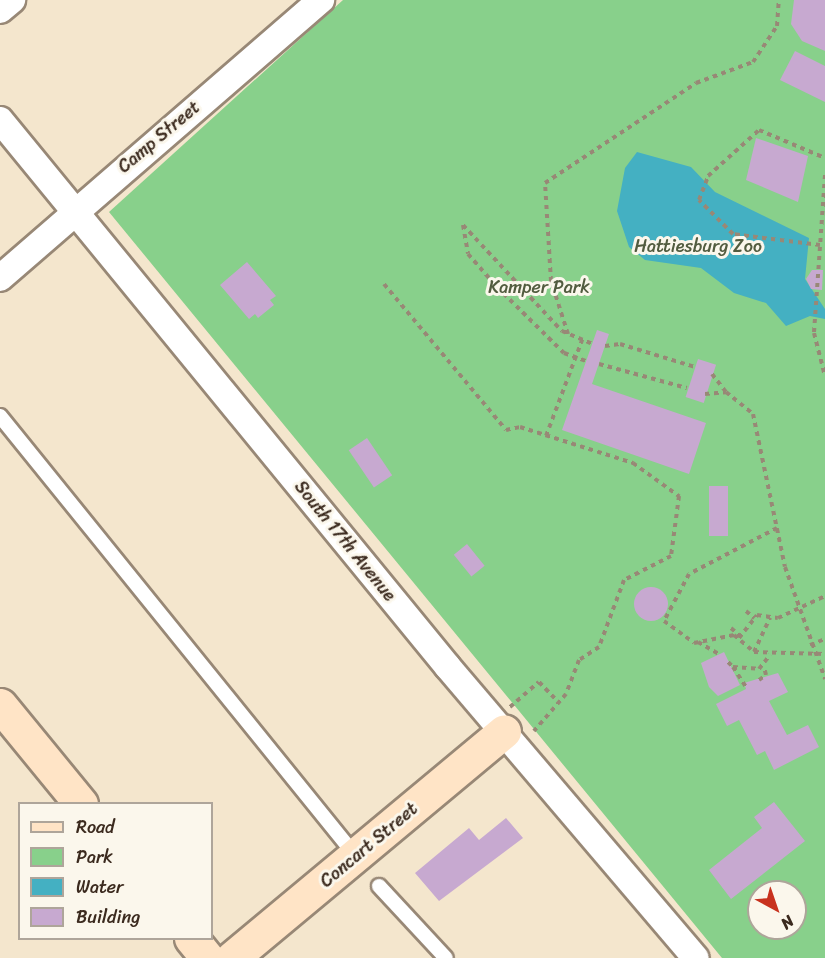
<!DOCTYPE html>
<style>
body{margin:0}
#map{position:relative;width:825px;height:958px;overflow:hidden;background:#f4e6cd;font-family:Sriracha,sans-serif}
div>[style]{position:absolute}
.green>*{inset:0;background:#88d08b}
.water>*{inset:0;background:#44b0c2}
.building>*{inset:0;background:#c7a9d0;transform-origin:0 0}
.round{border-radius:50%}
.path>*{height:4px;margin-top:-2px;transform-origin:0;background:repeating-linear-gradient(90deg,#988876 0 4.5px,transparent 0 9px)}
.roads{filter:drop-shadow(2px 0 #988876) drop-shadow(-2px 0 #988876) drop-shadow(0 2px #988876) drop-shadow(0 -2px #988876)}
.lane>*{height:14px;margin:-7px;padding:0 7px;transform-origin:7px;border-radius:7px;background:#fff}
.street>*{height:26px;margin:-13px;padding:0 13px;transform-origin:13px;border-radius:13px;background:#fff}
.secondary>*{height:33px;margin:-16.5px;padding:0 16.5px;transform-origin:16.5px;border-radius:16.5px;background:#ffe4c6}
span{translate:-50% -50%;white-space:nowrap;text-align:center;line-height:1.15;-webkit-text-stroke:6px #fbf7ec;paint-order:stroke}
.street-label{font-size:18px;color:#3b2a1e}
.park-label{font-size:18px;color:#525c3f}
.legend{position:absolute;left:18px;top:802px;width:195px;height:138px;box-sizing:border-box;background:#fbf7ec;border:2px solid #aea59a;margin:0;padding:8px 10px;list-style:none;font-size:18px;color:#3b2a1e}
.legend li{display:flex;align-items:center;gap:12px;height:30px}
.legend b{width:30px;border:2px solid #aea59a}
.north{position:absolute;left:747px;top:880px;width:60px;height:60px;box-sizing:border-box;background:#fbf7ec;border:2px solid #aea59a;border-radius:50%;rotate:140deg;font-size:16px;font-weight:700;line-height:24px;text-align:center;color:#3b2a1e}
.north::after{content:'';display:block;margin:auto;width:21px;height:27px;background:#c8321e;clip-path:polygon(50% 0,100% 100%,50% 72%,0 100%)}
</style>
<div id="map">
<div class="green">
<i style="clip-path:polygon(evenodd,343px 0,825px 0,825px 958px,722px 958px,109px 212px,343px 0,759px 892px,795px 892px,795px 928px,759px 928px,759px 892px)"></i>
</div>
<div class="water">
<i style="clip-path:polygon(637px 152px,691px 167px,715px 192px,809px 238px,805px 279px,825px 309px,825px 319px,810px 316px,786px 326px,766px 303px,734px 293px,701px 268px,645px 260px,629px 247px,617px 211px,625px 168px)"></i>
</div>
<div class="building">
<i style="clip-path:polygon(794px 0,825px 0,825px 51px,802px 41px,791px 24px)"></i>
<i style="clip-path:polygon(795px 51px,825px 66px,825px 102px,780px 80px)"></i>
<i style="clip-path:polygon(756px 138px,808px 156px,798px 202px,746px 180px)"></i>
<i style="clip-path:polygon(247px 262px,276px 296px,270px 300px,274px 305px,258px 318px,255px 314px,249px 319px,220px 285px)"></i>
<i style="clip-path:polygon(812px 270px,823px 270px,822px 290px,811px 289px,806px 279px)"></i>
<i style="clip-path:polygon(597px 330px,609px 334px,592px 384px,706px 423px,689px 474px,562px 430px)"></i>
<i style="left:698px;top:359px;width:19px;height:40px;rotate:18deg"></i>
<i style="left:367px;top:438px;width:45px;height:22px;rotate:56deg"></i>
<i style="left:709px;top:486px;width:19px;height:50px"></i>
<i style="left:467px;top:544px;width:28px;height:17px;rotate:51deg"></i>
<i class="round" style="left:634px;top:587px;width:34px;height:34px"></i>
<i style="clip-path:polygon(724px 652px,740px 685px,718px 696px,709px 687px,701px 663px)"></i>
<i style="clip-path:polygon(778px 673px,788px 692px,769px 701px,787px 735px,808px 725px,819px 747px,774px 770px,765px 751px,757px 755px,739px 720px,727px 726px,716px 704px,746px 689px,744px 683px)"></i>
<i style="clip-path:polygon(774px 802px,805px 841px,731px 899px,709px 870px,762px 828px,754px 817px)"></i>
<i style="clip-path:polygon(506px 818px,523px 838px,439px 901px,415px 873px,469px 828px,479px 840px)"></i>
</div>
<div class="path">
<i style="left:825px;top:175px;width:158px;rotate:94deg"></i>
<i style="left:814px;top:333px;width:44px;rotate:75.7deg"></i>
<i style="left:463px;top:225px;width:29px;rotate:80deg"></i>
<i style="left:468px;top:254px;width:44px;rotate:48.7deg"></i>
<i style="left:497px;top:287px;width:94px;rotate:44.6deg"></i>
<i style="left:564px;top:353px;width:23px;rotate:20deg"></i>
<i style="left:463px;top:225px;width:145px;rotate:47deg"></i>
<i style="left:562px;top:331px;width:33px;rotate:23deg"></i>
<i style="left:820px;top:245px;width:88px;rotate:-172.8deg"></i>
<i style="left:733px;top:234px;width:48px;rotate:-135deg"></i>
<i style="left:699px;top:200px;width:26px;rotate:-69deg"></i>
<i style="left:708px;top:176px;width:69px;rotate:-42deg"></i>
<i style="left:759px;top:130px;width:72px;rotate:23deg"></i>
<i style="left:384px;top:284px;width:190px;rotate:50.1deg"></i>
<i style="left:506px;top:430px;width:14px;rotate:-12deg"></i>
<i style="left:520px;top:427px;width:119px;rotate:17.7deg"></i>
<i style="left:633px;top:463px;width:57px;rotate:35.7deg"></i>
<i style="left:679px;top:496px;width:61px;rotate:97.6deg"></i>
<i style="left:671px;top:556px;width:53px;rotate:152.9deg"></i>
<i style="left:624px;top:580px;width:72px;rotate:110.5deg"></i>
<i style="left:599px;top:647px;width:24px;rotate:147deg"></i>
<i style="left:579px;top:660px;width:36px;rotate:111deg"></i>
<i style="left:566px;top:694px;width:49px;rotate:130.9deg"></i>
<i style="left:568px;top:334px;width:56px;rotate:-107.8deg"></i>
<i style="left:551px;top:281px;width:98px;rotate:-93.5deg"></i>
<i style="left:545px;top:183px;width:181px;rotate:-33.5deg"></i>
<i style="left:696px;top:83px;width:61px;rotate:-20.2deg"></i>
<i style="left:753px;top:62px;width:43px;rotate:-56.3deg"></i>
<i style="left:777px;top:26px;width:26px;rotate:-86deg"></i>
<i style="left:605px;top:346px;width:15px;rotate:-8deg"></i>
<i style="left:620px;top:344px;width:78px;rotate:17deg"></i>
<i style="left:599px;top:364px;width:91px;rotate:15.3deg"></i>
<i style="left:712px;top:374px;width:23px;rotate:52deg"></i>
<i style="left:705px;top:394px;width:21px;rotate:-5deg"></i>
<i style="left:726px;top:392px;width:35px;rotate:39deg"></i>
<i style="left:753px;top:414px;width:156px;rotate:78.2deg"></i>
<i style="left:785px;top:567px;width:119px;rotate:70.3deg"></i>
<i style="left:546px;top:436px;width:103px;rotate:-69.4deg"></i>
<i style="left:777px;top:528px;width:99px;rotate:152.4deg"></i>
<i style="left:689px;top:574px;width:53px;rotate:118deg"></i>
<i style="left:664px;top:621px;width:37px;rotate:36deg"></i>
<i style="left:694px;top:643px;width:41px;rotate:-11.3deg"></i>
<i style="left:734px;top:635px;width:26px;rotate:40deg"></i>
<i style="left:754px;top:652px;width:71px;rotate:1.6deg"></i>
<i style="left:746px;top:611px;width:11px;rotate:41deg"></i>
<i style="left:731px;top:628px;width:12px;rotate:42deg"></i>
<i style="left:739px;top:638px;width:29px;rotate:-52deg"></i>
<i style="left:757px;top:615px;width:21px;rotate:8deg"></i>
<i style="left:778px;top:618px;width:52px;rotate:-25.1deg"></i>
<i style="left:698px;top:642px;width:24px;rotate:30deg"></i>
<i style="left:810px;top:645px;width:16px;rotate:-22deg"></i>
<i style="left:754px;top:652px;width:38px;rotate:-65deg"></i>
<i style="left:728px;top:662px;width:7px;rotate:45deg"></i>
<i style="left:733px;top:667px;width:26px;rotate:4deg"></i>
<i style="left:759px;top:669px;width:18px;rotate:-52deg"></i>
<i style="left:733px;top:667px;width:24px;rotate:57deg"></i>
<i style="left:759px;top:680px;width:9px;rotate:-36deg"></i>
<i style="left:766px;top:675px;width:8px;rotate:-104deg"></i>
<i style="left:510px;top:707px;width:38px;rotate:-41deg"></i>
<i style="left:539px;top:682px;width:28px;rotate:46deg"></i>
</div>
<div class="roads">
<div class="lane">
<i style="left:0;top:416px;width:565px;rotate:51.04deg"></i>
<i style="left:379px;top:886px;width:98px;rotate:47.1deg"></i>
</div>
<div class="street">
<i style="left:0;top:10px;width:16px;rotate:-40deg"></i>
<i style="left:0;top:120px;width:707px;rotate:50.68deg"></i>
<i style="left:448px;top:667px;width:382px;rotate:49.6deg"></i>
<i style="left:0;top:278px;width:425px;rotate:-40.9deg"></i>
</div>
<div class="secondary">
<i style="left:0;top:705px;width:128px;rotate:50.7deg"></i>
<i style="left:191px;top:938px;width:26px;rotate:51deg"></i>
<i style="left:232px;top:958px;width:354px;rotate:-39.8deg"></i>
</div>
</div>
<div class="street-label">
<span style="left:159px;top:137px;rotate:-40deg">Camp Street</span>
<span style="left:345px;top:541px;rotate:51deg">South 17th Avenue</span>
<span style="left:369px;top:845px;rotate:-40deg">Concart Street</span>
</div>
<div class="park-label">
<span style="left:698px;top:246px">Hattiesburg Zoo</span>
<span style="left:539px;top:287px">Kamper Park</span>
</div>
<ul class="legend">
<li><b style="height:8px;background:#ffe4c6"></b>Road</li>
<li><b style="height:16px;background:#88d08b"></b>Park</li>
<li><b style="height:16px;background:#44b0c2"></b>Water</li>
<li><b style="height:16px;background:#c7a9d0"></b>Building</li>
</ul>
<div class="north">N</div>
</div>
